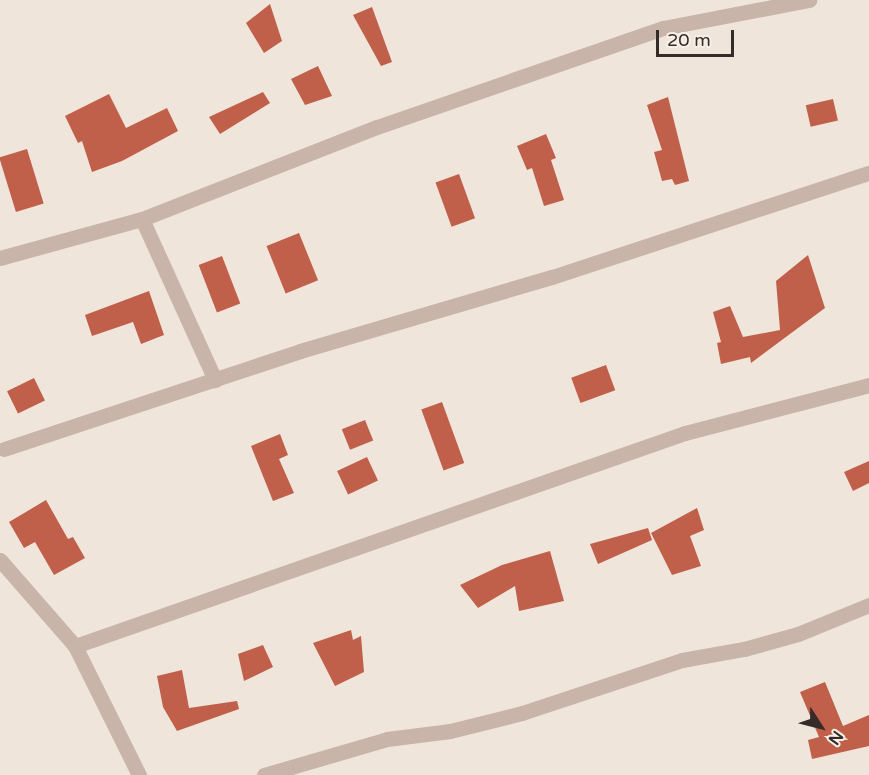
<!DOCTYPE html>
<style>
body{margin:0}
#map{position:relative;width:869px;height:775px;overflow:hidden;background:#f0e5db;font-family:"Varela Round",sans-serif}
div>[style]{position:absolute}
.building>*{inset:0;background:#c05f4a;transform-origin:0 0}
.minor>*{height:15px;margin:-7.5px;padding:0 7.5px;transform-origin:7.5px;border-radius:7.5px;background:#c8b4a8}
span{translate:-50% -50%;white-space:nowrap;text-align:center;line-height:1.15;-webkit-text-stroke:6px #f8efe7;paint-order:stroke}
.north{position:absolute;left:791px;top:697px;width:60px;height:60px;-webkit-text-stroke:4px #f8efe7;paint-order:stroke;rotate:126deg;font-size:16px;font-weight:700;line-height:24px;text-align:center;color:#352b28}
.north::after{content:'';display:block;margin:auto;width:21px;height:27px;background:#352b28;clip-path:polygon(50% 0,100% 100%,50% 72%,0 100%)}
.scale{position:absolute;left:656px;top:30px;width:78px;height:27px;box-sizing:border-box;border:3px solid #352b28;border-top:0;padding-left:8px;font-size:18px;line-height:21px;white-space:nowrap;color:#352b28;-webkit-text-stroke:4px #f8efe7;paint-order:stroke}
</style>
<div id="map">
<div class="building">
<i style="clip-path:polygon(270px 4px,282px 41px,264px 53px,246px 23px)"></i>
<i style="clip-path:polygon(372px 7px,392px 62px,381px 66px,353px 15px)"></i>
<i style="clip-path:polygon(318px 66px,332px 96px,305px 105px,291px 79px)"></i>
<i style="clip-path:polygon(263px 92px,270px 103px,220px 134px,209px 117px)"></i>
<i style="clip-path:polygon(109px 94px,126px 128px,167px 108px,178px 131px,122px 161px,92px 172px,82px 141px,78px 143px,65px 116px)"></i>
<i style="clip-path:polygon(668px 97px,689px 181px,675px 185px,672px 179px,662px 181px,654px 152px,662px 150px,647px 105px)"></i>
<i style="left:833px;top:99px;width:22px;height:28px;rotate:77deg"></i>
<i style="clip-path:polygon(546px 134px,556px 158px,551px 160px,564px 200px,544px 206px,532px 168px,527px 170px,517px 146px)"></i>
<i style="left:27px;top:149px;width:57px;height:29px;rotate:73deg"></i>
<i style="left:459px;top:174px;width:47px;height:25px;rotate:70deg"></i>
<i style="left:299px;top:233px;width:51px;height:35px;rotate:68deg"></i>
<i style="clip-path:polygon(808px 255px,825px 308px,751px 363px,750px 357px,721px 364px,717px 343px,721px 342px,713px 312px,730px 306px,743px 337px,780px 330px,776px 281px)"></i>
<i style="left:222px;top:256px;width:51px;height:25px;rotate:69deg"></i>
<i style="clip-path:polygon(149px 291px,164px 335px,141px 344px,133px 322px,92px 336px,85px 315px)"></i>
<i style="left:606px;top:365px;width:27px;height:37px;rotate:70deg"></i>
<i style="left:34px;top:378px;width:25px;height:30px;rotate:64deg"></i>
<i style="left:442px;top:402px;width:65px;height:22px;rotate:70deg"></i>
<i style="left:365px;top:420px;width:22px;height:25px;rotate:68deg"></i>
<i style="clip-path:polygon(280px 434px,288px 455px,279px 459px,294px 493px,273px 501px,251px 446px)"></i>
<i style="left:367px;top:457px;width:26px;height:33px;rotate:65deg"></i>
<i style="clip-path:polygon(869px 461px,869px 483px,853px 491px,844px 472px)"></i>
<i style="clip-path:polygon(46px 500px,68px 539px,73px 537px,85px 558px,54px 575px,35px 542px,24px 548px,9px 522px)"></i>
<i style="clip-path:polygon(697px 508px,704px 530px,690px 536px,701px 566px,672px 575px,651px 533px)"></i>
<i style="clip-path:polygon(648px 528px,652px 540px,598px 564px,590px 544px)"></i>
<i style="clip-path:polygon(550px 551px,564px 601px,519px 611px,515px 586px,478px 608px,460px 585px,502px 565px)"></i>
<i style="clip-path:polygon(351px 630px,353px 640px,361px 636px,364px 672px,335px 686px,313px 643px)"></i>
<i style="clip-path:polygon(263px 645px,273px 667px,244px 681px,238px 654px)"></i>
<i style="clip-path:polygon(182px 670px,189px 708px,237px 701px,239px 709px,177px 731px,163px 707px,157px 676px)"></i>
<i style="clip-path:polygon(825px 682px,843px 726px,869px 715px,869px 746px,812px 759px,808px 740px,819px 737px,800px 692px)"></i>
</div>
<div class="minor">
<i style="left:142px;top:219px;width:177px;rotate:65.6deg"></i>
<i style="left:0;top:258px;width:147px;rotate:-15.4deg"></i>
<i style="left:142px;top:219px;width:252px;rotate:-21.4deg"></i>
<i style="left:377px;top:127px;width:303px;rotate:-19.1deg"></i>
<i style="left:663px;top:28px;width:149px;rotate:-10.9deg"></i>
<i style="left:4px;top:449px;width:312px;rotate:-18.3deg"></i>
<i style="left:300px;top:351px;width:263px;rotate:-16.4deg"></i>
<i style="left:552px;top:277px;width:334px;rotate:-18.2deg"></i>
<i style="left:0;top:560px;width:114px;rotate:48.9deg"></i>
<i style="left:75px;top:646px;width:144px;rotate:63.6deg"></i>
<i style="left:75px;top:646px;width:646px;rotate:-19.25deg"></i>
<i style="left:685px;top:433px;width:190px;rotate:-14.6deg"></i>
<i style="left:264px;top:775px;width:128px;rotate:-16.3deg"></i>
<i style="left:387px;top:739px;width:64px;rotate:-7.2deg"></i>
<i style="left:450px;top:731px;width:74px;rotate:-14deg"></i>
<i style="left:522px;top:713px;width:169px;rotate:-18.3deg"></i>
<i style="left:682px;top:660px;width:63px;rotate:-10.1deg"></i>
<i style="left:744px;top:649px;width:56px;rotate:-15.5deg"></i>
<i style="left:798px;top:634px;width:77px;rotate:-22.2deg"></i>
</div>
<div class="north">N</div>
<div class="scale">20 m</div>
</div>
